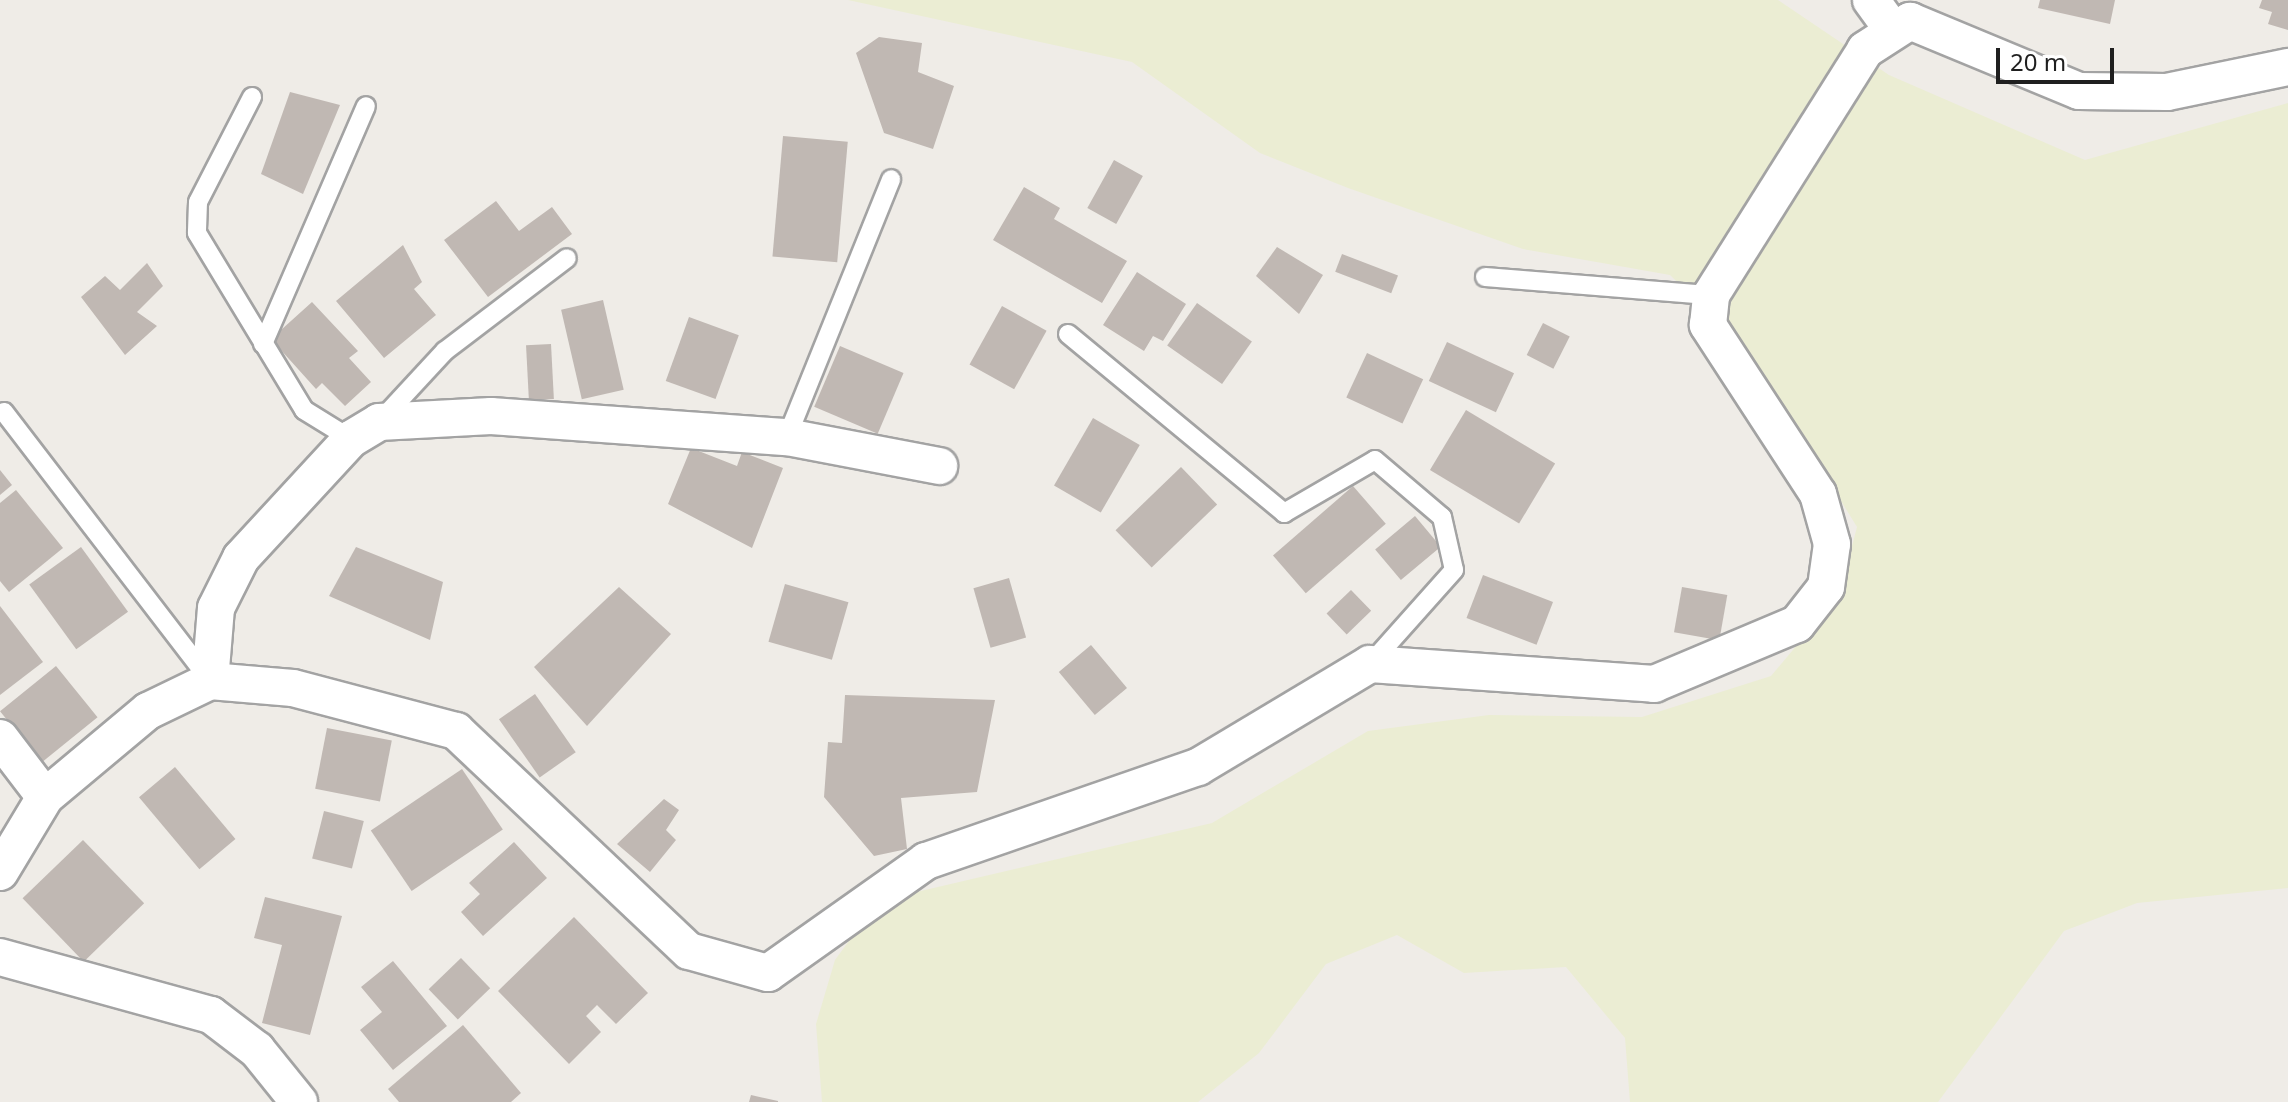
<!DOCTYPE html>
<style>
body{margin:0}
#map{position:relative;width:2288px;height:1102px;overflow:hidden;background:#efece7;font-family:"Noto Sans",sans-serif}
div>[style]{position:absolute}
.farmland>*{inset:0;background:#ebedd3}
.building>*{inset:0;background:#c0b8b3;transform-origin:0 0}
.roads{filter:drop-shadow(2px 0 #a3a3a3) drop-shadow(-2px 0 #a3a3a3) drop-shadow(0 2px #a3a3a3) drop-shadow(0 -2px #a3a3a3)}
.service>*{height:18px;margin:-9px;padding:0 9px;transform-origin:9px;border-radius:9px;background:#fff}
.minor>*{height:36px;margin:-18px;padding:0 18px;transform-origin:18px;border-radius:18px;background:#fff}
span{translate:-50% -50%;white-space:nowrap;text-align:center;line-height:1.15;-webkit-text-stroke:7px #fff;paint-order:stroke}
.scale{position:absolute;left:1996px;top:48px;width:118px;height:36px;box-sizing:border-box;border:4px solid #1f1f1f;border-top:0;padding-left:10px;font-size:24px;line-height:28px;white-space:nowrap;color:#1f1f1f;-webkit-text-stroke:6px #fff;paint-order:stroke}
</style>
<div id="map">
<div class="farmland">
<i style="clip-path:polygon(848px 0,1778px 0,1889px 75px,2085px 160px,2288px 103px,2288px 888px,2137px 903px,2064px 931px,1938px 1102px,1630px 1102px,1625px 1038px,1566px 967px,1464px 973px,1397px 935px,1326px 964px,1259px 1053px,1198px 1102px,822px 1102px,816px 1024px,835px 960px,878px 901px,1212px 823px,1368px 731px,1489px 715px,1642px 717px,1771px 676px,1839px 595px,1857px 527px,1751px 354px,1670px 275px,1523px 249px,1348px 188px,1260px 153px,1132px 62px)"></i>
</div>
<div class="building">
<i style="clip-path:polygon(2040px 0,2115px 0,2110px 24px,2038px 8px)"></i>
<i style="clip-path:polygon(2262px 0,2288px 0,2288px 30px,2268px 24px,2272px 12px,2259px 8px)"></i>
<i style="clip-path:polygon(879px 37px,922px 43px,918px 72px,954px 86px,933px 149px,884px 133px,856px 53px)"></i>
<i style="clip-path:polygon(290px 92px,340px 105px,303px 194px,261px 174px)"></i>
<i style="left:783px;top:136px;width:65px;height:121px;rotate:5deg"></i>
<i style="left:1114px;top:160px;width:33px;height:55px;rotate:29deg"></i>
<i style="clip-path:polygon(1024px 187px,1060px 208px,1054px 219px,1127px 261px,1102px 303px,993px 240px)"></i>
<i style="clip-path:polygon(496px 201px,519px 231px,552px 207px,572px 234px,488px 297px,444px 240px)"></i>
<i style="clip-path:polygon(403px 245px,422px 282px,414px 289px,436px 315px,384px 358px,336px 301px)"></i>
<i style="clip-path:polygon(1277px 247px,1323px 275px,1299px 314px,1256px 276px)"></i>
<i style="left:1342px;top:254px;width:60px;height:19px;rotate:21deg"></i>
<i style="clip-path:polygon(147px 263px,163px 286px,137px 312px,157px 326px,125px 355px,81px 297px,105px 276px,120px 290px)"></i>
<i style="clip-path:polygon(1137px 272px,1186px 304px,1163px 341px,1153px 336px,1144px 351px,1103px 325px)"></i>
<i style="left:603px;top:300px;width:92px;height:43px;rotate:77deg"></i>
<i style="clip-path:polygon(312px 302px,358px 351px,349px 358px,371px 382px,345px 406px,322px 383px,316px 389px,271px 339px)"></i>
<i style="left:1197px;top:303px;width:67px;height:52px;rotate:35deg"></i>
<i style="left:1002px;top:306px;width:51px;height:67px;rotate:29deg"></i>
<i style="left:689px;top:317px;width:53px;height:68px;rotate:20deg"></i>
<i style="left:1543px;top:323px;width:30px;height:36px;rotate:27deg"></i>
<i style="left:1447px;top:342px;width:74px;height:43px;rotate:25deg"></i>
<i style="left:551px;top:344px;width:55px;height:25px;rotate:87deg"></i>
<i style="left:840px;top:346px;width:69px;height:66px;rotate:23deg"></i>
<i style="left:1367px;top:353px;width:62px;height:49px;rotate:25deg"></i>
<i style="left:1466px;top:410px;width:104px;height:70px;rotate:31deg"></i>
<i style="left:1093px;top:418px;width:54px;height:78px;rotate:30deg"></i>
<i style="clip-path:polygon(691px 448px,737px 466px,742px 452px,783px 468px,752px 548px,668px 504px)"></i>
<i style="left:1181px;top:467px;width:52px;height:91px;rotate:46deg"></i>
<i style="clip-path:polygon(0 470px,12px 485px,0 495px)"></i>
<i style="left:1353px;top:486px;width:50px;height:106px;rotate:49deg"></i>
<i style="clip-path:polygon(16px 490px,63px 548px,9px 592px,0 581px,0 503px)"></i>
<i style="left:1415px;top:516px;width:40px;height:52px;rotate:50deg"></i>
<i style="left:81px;top:547px;width:80px;height:64px;rotate:54deg"></i>
<i style="clip-path:polygon(356px 547px,443px 582px,430px 640px,329px 596px)"></i>
<i style="left:1483px;top:575px;width:75px;height:46px;rotate:21deg"></i>
<i style="left:1009px;top:578px;width:62px;height:37px;rotate:74deg"></i>
<i style="left:785px;top:584px;width:66px;height:60px;rotate:16deg"></i>
<i style="clip-path:polygon(619px 587px,671px 634px,587px 726px,534px 667px)"></i>
<i style="left:1682px;top:587px;width:46px;height:46px;rotate:10deg"></i>
<i style="left:1351px;top:590px;width:29px;height:34px;rotate:46deg"></i>
<i style="clip-path:polygon(0 606px,43px 662px,0 695px)"></i>
<i style="left:1091px;top:645px;width:56px;height:42px;rotate:50deg"></i>
<i style="left:56px;top:666px;width:66px;height:72px;rotate:51deg"></i>
<i style="left:535px;top:694px;width:71px;height:44px;rotate:55deg"></i>
<i style="clip-path:polygon(845px 695px,995px 700px,977px 792px,901px 798px,907px 849px,874px 856px,824px 797px,828px 742px,842px 743px)"></i>
<i style="left:327px;top:728px;width:66px;height:62px;rotate:11deg"></i>
<i style="left:175px;top:767px;width:94px;height:47px;rotate:50deg"></i>
<i style="left:462px;top:769px;width:73px;height:110px;rotate:56deg"></i>
<i style="clip-path:polygon(664px 799px,679px 810px,666px 830px,676px 840px,650px 872px,617px 844px)"></i>
<i style="left:324px;top:811px;width:41px;height:49px;rotate:14deg"></i>
<i style="left:83px;top:840px;width:88px;height:84px;rotate:46deg"></i>
<i style="clip-path:polygon(514px 842px,547px 878px,483px 936px,461px 912px,480px 894px,469px 883px)"></i>
<i style="clip-path:polygon(265px 897px,342px 916px,310px 1035px,262px 1023px,282px 945px,254px 938px)"></i>
<i style="clip-path:polygon(574px 917px,648px 993px,616px 1024px,597px 1005px,586px 1016px,601px 1032px,569px 1064px,498px 991px)"></i>
<i style="left:461px;top:958px;width:42px;height:45px;rotate:46deg"></i>
<i style="clip-path:polygon(393px 961px,447px 1026px,393px 1070px,360px 1030px,382px 1012px,361px 987px)"></i>
<i style="clip-path:polygon(463px 1025px,521px 1093px,511px 1102px,399px 1102px,388px 1089px)"></i>
<i style="clip-path:polygon(751px 1095px,778px 1101px,778px 1102px,749px 1102px)"></i>
</div>
<div class="roads">
<div class="service">
<i style="left:252px;top:97px;width:118px;rotate:117.2deg"></i>
<i style="left:198px;top:202px;width:31px;rotate:92deg"></i>
<i style="left:197px;top:233px;width:207px;rotate:58.8deg"></i>
<i style="left:304px;top:410px;width:55px;rotate:31.7deg"></i>
<i style="left:1485px;top:277px;width:227px;rotate:4.6deg"></i>
<i style="left:1068px;top:334px;width:281px;rotate:39.6deg"></i>
<i style="left:1284px;top:513px;width:105px;rotate:-30.2deg"></i>
<i style="left:1375px;top:460px;width:88px;rotate:40.4deg"></i>
<i style="left:1442px;top:517px;width:54px;rotate:77.2deg"></i>
<i style="left:1454px;top:570px;width:125px;rotate:131.7deg"></i>
<i style="left:263px;top:344px;width:259px;rotate:-66.6deg"></i>
<i style="left:4px;top:412px;width:337px;rotate:52.5deg"></i>
<i style="left:381px;top:420px;width:94px;rotate:-47.2deg"></i>
<i style="left:445px;top:351px;width:153px;rotate:-37.3deg"></i>
<i style="left:787px;top:437px;width:278px;rotate:-68deg"></i>
</div>
<div class="minor">
<i style="left:1871px;top:0;width:34px;rotate:54deg"></i>
<i style="left:210px;top:681px;width:73px;rotate:-85.3deg"></i>
<i style="left:216px;top:608px;width:56px;rotate:-63.4deg"></i>
<i style="left:241px;top:558px;width:162px;rotate:-47.3deg"></i>
<i style="left:351px;top:439px;width:33px;rotate:-31deg"></i>
<i style="left:379px;top:422px;width:112px;rotate:-3.1deg"></i>
<i style="left:491px;top:416px;width:297px;rotate:4.1deg"></i>
<i style="left:787px;top:437px;width:155px;rotate:10.8deg"></i>
<i style="left:0;top:738px;width:74px;rotate:52.7deg"></i>
<i style="left:0;top:872px;width:87px;rotate:-59deg"></i>
<i style="left:45px;top:797px;width:134px;rotate:-39.9deg"></i>
<i style="left:148px;top:711px;width:69px;rotate:-25.8deg"></i>
<i style="left:210px;top:681px;width:83px;rotate:4.8deg"></i>
<i style="left:293px;top:688px;width:169px;rotate:14.8deg"></i>
<i style="left:456px;top:731px;width:320px;rotate:43.4deg"></i>
<i style="left:689px;top:951px;width:82px;rotate:15.6deg"></i>
<i style="left:768px;top:973px;width:194px;rotate:-35.3deg"></i>
<i style="left:926px;top:861px;width:288px;rotate:-19.1deg"></i>
<i style="left:1198px;top:767px;width:200px;rotate:-30.9deg"></i>
<i style="left:1370px;top:664px;width:285px;rotate:4deg"></i>
<i style="left:1654px;top:684px;width:155px;rotate:-22.8deg"></i>
<i style="left:1797px;top:624px;width:47px;rotate:-51.9deg"></i>
<i style="left:1826px;top:587px;width:43px;rotate:-82.1deg"></i>
<i style="left:1832px;top:544px;width:52px;rotate:-105.6deg"></i>
<i style="left:1818px;top:494px;width:202px;rotate:-123.1deg"></i>
<i style="left:1708px;top:325px;width:30px;rotate:-84deg"></i>
<i style="left:1711px;top:295px;width:289px;rotate:-57.8deg"></i>
<i style="left:1865px;top:50px;width:54px;rotate:-32.8deg"></i>
<i style="left:1910px;top:21px;width:183px;rotate:22.5deg"></i>
<i style="left:2079px;top:91px;width:88px;rotate:0.7deg"></i>
<i style="left:2167px;top:92px;width:124px;rotate:-11.7deg"></i>
<i style="left:0;top:957px;width:219px;rotate:15.4deg"></i>
<i style="left:211px;top:1015px;width:58px;rotate:37.3deg"></i>
<i style="left:257px;top:1050px;width:67px;rotate:51.1deg"></i>
</div>
</div>
<div class="scale">20 m</div>
</div>
